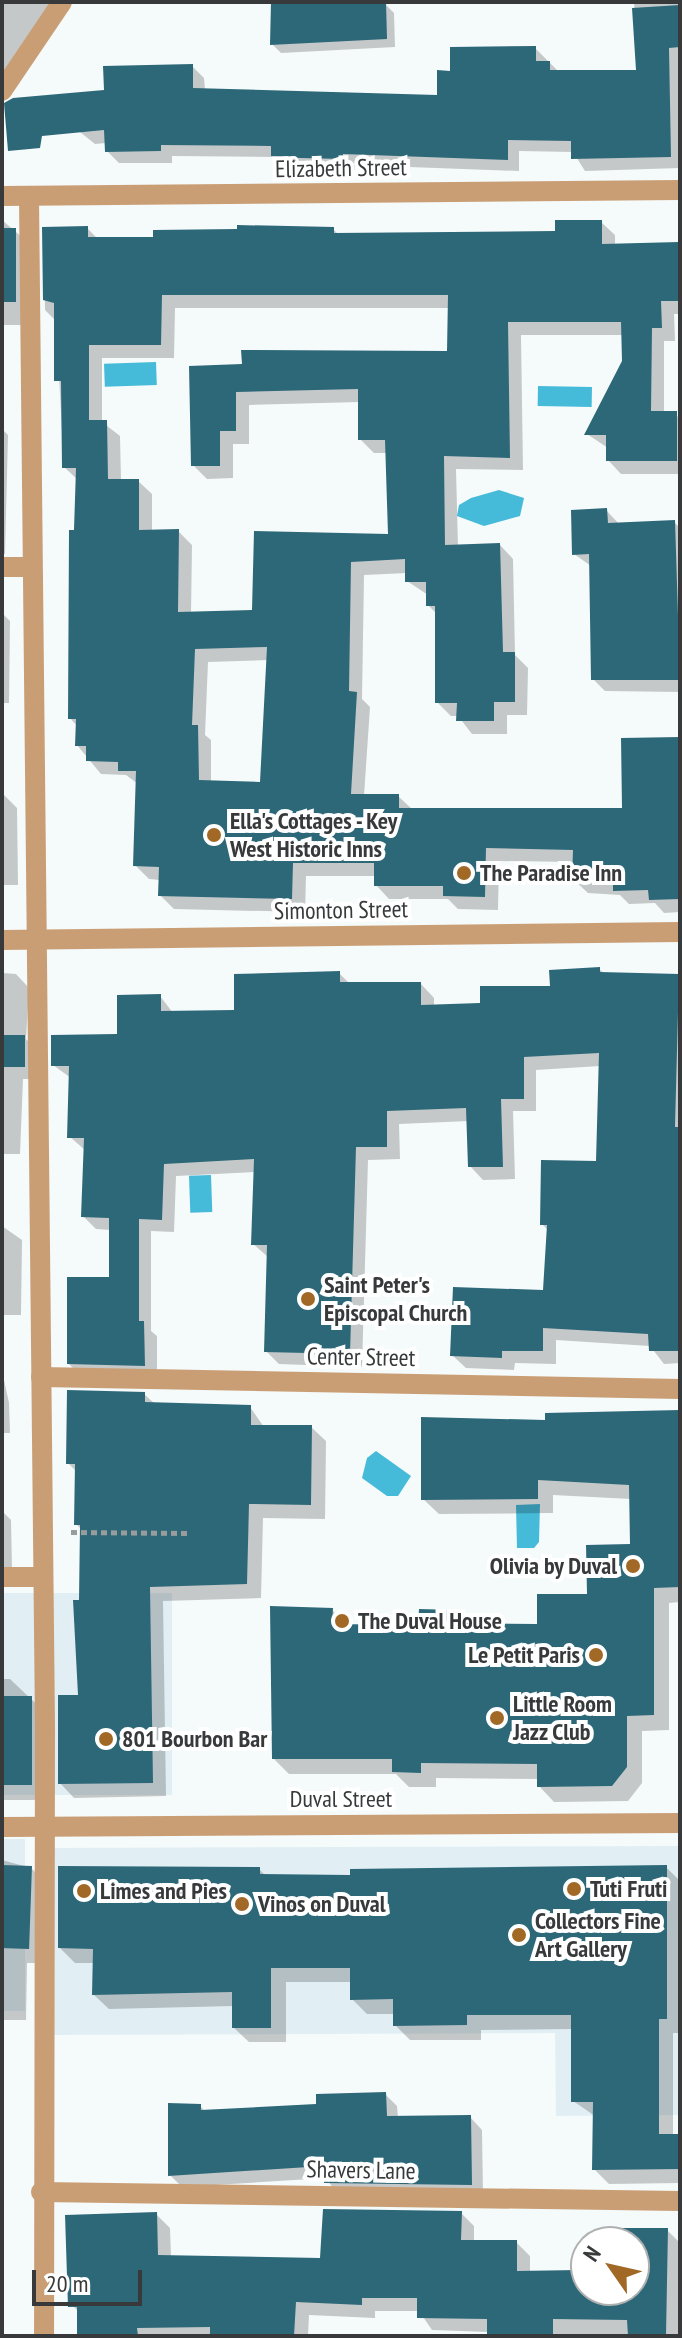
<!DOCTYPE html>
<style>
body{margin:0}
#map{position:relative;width:682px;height:2338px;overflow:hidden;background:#f5fafb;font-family:"PT Sans Narrow",sans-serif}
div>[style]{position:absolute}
.built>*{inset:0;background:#e1eff4;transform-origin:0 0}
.water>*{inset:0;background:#46bad9;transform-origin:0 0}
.shadow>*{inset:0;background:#0003}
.building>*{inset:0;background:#2d6879;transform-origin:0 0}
.path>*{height:5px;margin-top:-2.5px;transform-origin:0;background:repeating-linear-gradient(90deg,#989c9d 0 6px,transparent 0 10px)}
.service>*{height:20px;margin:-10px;padding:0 10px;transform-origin:10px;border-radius:10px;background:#ca9e74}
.pedestrian>*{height:20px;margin:-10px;padding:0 10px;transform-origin:10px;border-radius:10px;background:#ca9e74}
.minor>*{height:20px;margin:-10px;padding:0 10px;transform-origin:10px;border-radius:10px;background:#ca9e74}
.tertiary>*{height:20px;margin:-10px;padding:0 10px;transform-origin:10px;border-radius:10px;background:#ca9e74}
.dots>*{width:22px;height:22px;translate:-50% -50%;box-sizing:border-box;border:4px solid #fff;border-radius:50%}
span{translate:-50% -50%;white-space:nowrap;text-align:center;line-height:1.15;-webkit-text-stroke:8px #fff;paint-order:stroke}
.street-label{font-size:24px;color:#37393a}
.poi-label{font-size:24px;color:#37393a;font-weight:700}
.left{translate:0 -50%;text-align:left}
.right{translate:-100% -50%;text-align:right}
.frame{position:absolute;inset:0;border:4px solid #37393a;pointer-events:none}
.north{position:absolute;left:570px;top:2226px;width:80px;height:80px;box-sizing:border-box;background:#fff;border:2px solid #afb0b0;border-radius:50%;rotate:304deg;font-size:22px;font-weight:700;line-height:32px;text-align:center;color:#37393a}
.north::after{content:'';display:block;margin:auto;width:28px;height:36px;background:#a16826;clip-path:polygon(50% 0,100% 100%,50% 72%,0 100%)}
.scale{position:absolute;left:32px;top:2270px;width:110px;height:36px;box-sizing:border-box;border:4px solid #37393a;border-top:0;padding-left:10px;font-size:24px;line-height:28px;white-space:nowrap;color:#37393a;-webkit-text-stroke:6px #fff;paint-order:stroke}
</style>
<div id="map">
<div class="built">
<i style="left:172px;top:1593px;width:202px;height:170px;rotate:90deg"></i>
<i style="left:25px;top:1839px;width:172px;height:23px;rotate:90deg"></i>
<i style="clip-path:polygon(680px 1846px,680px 2115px,556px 2116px,555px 2033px,54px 2035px,54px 1848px)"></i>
</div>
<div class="water">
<i style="left:156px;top:362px;width:23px;height:52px;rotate:88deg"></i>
<i style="left:538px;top:386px;width:54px;height:20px;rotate:1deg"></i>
<i style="clip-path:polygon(499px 490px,524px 498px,520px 516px,484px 526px,457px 516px,459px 505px,471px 498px)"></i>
<i style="left:211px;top:1175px;width:37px;height:22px;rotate:88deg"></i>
<i style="clip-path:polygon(376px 1451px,411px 1476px,398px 1496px,387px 1496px,362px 1478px,367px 1458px)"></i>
<i style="clip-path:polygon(540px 1504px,539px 1542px,534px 1548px,517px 1548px,516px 1505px)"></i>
</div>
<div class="shadow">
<i style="clip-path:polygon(2px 2px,64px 2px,10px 75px,2px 69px)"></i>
<i style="clip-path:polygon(634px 2px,680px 2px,680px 168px,585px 171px,573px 152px,519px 151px,519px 171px,355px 165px,355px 170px,314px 169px,285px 167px,275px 157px,172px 156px,172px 163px,119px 163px,107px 151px,106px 143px,95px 144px,50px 108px,192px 66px,204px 78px,205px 90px,439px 98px,452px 73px,535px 48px,559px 72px,638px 72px)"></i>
<i style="clip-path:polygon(385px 4px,394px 13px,395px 47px,281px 53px,272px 44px)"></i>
<i style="clip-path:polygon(2px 220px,30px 244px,31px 325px,2px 325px)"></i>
<i style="clip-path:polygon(evenodd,601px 222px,615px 235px,615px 246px,680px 246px,680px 314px,674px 314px,675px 341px,664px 341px,664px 413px,680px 417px,680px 474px,621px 474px,608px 460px,608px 448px,587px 434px,624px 361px,623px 335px,521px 335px,523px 470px,456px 469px,458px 547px,500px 545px,513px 559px,515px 655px,528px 668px,527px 715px,507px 715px,507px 734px,472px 734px,458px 716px,451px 716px,437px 702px,437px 614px,428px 605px,428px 595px,407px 581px,407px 573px,364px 575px,362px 699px,370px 707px,364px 796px,398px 796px,413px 810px,624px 810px,680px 739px,680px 912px,664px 913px,655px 903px,629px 904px,620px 895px,588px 893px,574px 880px,575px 862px,499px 861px,498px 910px,458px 909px,448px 899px,389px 899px,376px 885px,376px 876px,306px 876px,305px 912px,174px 909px,160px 895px,160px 880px,149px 879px,136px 866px,138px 784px,126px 775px,101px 774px,77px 745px,77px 726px,70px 718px,78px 480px,64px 467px,56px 321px,45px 310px,44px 229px,87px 228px,98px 239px,155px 239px,333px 229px,339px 235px,557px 233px,601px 222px,175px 308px,450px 308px,448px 353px,191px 368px,193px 465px,207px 479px,233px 478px,233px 444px,249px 444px,249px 405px,360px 402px,360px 439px,374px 453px,387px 453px,390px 536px,254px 612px,191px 614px,192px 545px,178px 531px,152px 531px,152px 494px,138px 481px,121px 481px,120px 436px,102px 422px,102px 358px,174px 358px,175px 308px,601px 222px,269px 660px,262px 784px,211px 783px,211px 740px,205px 735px,208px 662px,269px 660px)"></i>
<i style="clip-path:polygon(2px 429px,8px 435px,5px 554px,2px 554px)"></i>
<i style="clip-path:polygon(606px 510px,619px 524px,674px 522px,680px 528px,680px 692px,605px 691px,593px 679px,591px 566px,574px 554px)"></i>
<i style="clip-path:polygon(2px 613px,10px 621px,9px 703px,2px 703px)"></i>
<i style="clip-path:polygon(2px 793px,17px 808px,18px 885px,2px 885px)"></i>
<i style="clip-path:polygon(599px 969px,605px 974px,680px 978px,680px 1363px,664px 1364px,650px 1346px,556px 1340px,556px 1364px,515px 1363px,514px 1370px,466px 1368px,452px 1355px,545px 1292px,549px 1231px,542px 1224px,598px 1163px,600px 1066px,536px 1070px,536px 1111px,513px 1111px,515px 1179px,483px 1180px,470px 1166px,469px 1121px,399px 1124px,400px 1159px,368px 1160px,362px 1367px,279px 1364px,266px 1351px,268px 1257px,253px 1244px,255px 1172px,176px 1176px,174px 1232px,151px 1231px,151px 1331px,157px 1336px,157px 1378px,82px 1377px,69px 1364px,111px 1279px,111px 1230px,96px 1229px,83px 1216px,85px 1150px,70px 1137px,71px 1078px,53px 1065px,119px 1036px,160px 996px,173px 1013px,236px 1012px,339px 973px,350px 984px,421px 984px,434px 998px,434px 1006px,482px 1005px,552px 988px)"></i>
<i style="clip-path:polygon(2px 973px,16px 974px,29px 988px,26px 1039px,37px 1051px,38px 1079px,23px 1079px,20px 1154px,2px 1154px)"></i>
<i style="clip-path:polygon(2px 1226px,22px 1240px,21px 1315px,2px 1315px)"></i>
<i style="clip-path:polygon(2px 1371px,9px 1403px,10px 1433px,2px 1433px)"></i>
<i style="clip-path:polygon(144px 1394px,155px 1404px,250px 1407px,264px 1427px,311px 1427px,326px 1441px,325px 1519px,263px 1518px,261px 1598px,163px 1601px,166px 1796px,74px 1798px,60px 1783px,80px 1697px,82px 1530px,76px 1524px,77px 1472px,68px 1463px)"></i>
<i style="clip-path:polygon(680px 1412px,680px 1602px,669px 1603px,669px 1730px,642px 1731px,642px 1783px,628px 1801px,554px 1802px,539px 1786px,539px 1779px,436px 1778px,436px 1787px,409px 1787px,396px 1774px,289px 1774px,274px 1759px,332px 1610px,348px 1626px,420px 1627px,455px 1612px,468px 1625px,539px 1626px,589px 1596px,633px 1546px,631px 1499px,553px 1495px,553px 1513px,439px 1514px,423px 1499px,547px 1422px)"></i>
<i style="clip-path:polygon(2px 1511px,11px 1520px,12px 1570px,2px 1570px)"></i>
<i style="clip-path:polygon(2px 1679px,10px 1679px,48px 1715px,48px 1800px,2px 1800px)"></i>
<i style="clip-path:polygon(2px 1860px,31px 1868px,47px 1884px,47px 1963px,27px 1963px,26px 2020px,2px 2020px)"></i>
<i style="clip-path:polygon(666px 1867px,680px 1881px,680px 2033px,673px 2033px,673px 2136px,680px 2136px,680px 2183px,609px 2184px,594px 2169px,595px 2116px,573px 2101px,573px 2029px,481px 2030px,481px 2040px,410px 2040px,395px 2025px,395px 2014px,367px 2014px,352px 1999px,352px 1982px,286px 1982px,286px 2042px,249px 2042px,234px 2028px,234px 2006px,109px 2009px,94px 1995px,95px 1963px,75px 1963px,60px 1948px,259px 1869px,266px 1876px,352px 1877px)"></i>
<i style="clip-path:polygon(385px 2094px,397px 2106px,398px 2118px,470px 2117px,482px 2130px,483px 2196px,338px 2195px,326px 2178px,182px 2187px,170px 2175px,200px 2106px,206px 2112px,319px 2106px)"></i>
<i style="clip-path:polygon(461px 2213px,474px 2226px,474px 2242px,516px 2242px,530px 2256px,530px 2273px,580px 2272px,586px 2262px,586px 2290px,634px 2290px,634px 2242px,603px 2242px,667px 2230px,680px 2243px,680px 2336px,489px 2336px,489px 2332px,432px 2330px,419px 2311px,375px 2311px,375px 2318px,309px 2315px,308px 2336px,78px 2336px,79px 2312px,73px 2306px,156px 2214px,170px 2228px,171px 2257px,322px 2260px)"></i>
</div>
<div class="building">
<i style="clip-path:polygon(271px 2px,386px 2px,387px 39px,270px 45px)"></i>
<i style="clip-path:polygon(680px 5px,680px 47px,669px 48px,671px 157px,571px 159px,571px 141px,508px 140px,508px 160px,343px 154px,343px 159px,300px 158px,271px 156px,271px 146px,161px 145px,161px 151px,105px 152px,104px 130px,42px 136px,40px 148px,8px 151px,4px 103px,13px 98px,104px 90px,103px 66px,193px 64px,193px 88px,437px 95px,437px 70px,450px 71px,450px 47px,536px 46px,536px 61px,550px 61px,550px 70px,636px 70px,632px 8px)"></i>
<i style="clip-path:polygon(evenodd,555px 220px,602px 220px,602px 244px,679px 242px,680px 301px,661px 301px,662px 328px,652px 328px,651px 411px,677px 411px,677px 461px,606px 461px,606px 435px,584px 435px,622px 361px,621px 322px,508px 322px,510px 458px,444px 456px,445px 545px,500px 543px,503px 652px,515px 652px,515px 702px,494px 702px,494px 721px,456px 721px,457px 703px,435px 703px,435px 606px,426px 606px,426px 582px,405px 582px,405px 559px,351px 562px,349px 691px,357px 692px,351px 794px,399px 794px,399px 808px,622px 808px,621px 738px,680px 737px,680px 899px,649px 900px,648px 890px,613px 891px,613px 882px,572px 880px,573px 850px,486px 848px,485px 897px,443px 896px,443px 886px,374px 886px,374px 863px,293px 863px,292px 899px,158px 896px,159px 867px,133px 866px,136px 771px,118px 771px,118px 762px,86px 761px,86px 746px,75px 746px,76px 719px,68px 719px,69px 530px,74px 530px,76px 468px,62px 468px,61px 381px,54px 381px,54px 303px,43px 300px,42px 227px,88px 226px,88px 237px,153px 237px,153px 230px,237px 229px,237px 225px,334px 227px,334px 233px,555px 231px,555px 220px,162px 295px,448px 295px,447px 351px,241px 350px,242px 364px,189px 366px,191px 466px,220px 466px,220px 431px,236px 431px,236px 392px,358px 389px,358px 440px,385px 440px,388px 534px,254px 531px,252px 610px,178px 612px,179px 529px,139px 530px,139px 479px,108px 479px,107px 420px,89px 420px,89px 345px,161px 345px,162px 295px,555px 220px,267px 647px,260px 782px,199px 780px,198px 725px,192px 725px,195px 649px,267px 647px)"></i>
<i style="left:2px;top:228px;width:14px;height:74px"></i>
<i style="clip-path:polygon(607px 508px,608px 523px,675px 520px,680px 680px,591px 680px,589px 554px,572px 555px,571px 510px)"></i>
<i style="clip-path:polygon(600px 967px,600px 972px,679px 974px,675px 1127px,680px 1127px,680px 1351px,649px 1351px,648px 1334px,543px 1328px,543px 1351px,502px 1351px,502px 1358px,450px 1356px,453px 1287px,543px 1290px,547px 1225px,540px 1225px,541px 1160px,596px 1161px,599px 1053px,524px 1057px,524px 1099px,501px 1099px,503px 1167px,468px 1167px,466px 1108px,387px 1111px,387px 1147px,356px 1147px,350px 1354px,264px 1352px,267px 1245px,251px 1245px,254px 1159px,164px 1164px,162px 1220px,139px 1219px,139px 1321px,144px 1321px,145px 1366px,67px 1364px,67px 1277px,109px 1277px,109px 1218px,81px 1217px,84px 1138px,67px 1138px,69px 1066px,51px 1066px,51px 1035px,117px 1034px,117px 995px,161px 994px,161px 1011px,234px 1010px,234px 974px,340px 971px,340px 982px,421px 982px,421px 1005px,480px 1003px,480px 986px,550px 986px,549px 970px)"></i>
<i style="left:2px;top:1035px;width:23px;height:32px"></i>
<i style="clip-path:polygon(67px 1390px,145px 1392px,145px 1402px,251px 1405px,251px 1425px,312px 1425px,311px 1505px,249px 1504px,247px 1584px,150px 1587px,153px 1783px,58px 1784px,58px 1695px,78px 1695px,73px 1600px,79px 1600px,80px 1525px,74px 1525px,75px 1464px,66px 1464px)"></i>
<i style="clip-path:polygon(680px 1410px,680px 1587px,654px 1588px,654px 1715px,627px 1716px,627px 1767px,612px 1786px,537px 1787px,537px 1764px,421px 1763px,421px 1773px,392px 1772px,392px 1759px,272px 1759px,270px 1606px,333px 1608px,332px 1624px,418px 1625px,419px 1609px,456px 1610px,455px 1623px,537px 1624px,537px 1594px,587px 1594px,586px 1545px,630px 1544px,629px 1485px,538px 1480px,538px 1499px,421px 1500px,421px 1417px,545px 1420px,545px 1413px)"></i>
<i style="left:2px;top:1696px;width:30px;height:89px"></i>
<i style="left:2px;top:1865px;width:30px;height:83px;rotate:2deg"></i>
<i style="clip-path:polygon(667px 1865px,667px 2019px,659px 2019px,659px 2134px,680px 2134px,680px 2169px,592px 2170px,593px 2102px,571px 2102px,571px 2015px,467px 2015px,467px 2025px,393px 2026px,393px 1999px,350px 2000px,350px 1968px,271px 1968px,271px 2028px,232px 2028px,232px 1992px,92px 1995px,93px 1949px,58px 1948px,58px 1866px,260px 1867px,260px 1874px,350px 1875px,350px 1869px)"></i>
<i style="clip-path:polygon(386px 2092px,387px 2116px,471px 2115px,472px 2185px,324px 2183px,324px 2166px,168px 2176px,168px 2103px,201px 2104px,201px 2110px,316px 2104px,316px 2094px)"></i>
<i style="clip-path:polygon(323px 2209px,462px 2211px,461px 2240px,517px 2240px,517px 2271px,578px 2270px,578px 2260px,586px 2260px,586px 2290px,634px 2290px,634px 2242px,601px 2242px,601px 2228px,668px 2228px,666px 2336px,628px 2336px,627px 2320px,553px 2319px,553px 2336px,487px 2336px,487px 2319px,417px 2318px,417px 2298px,362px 2298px,362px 2305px,296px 2302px,294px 2336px,210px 2336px,210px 2327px,137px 2328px,138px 2336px,77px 2336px,77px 2307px,68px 2307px,65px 2215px,157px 2212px,158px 2255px,320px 2258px)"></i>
</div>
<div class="path">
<i style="left:71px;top:1532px;width:116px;rotate:0.5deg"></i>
</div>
<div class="service">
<i style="left:2px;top:1577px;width:40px"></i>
</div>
<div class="pedestrian">
<i style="left:2px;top:91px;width:107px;rotate:-56deg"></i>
</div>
<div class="minor">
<i style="left:2px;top:196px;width:678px;rotate:-0.51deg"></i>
<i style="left:29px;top:197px;width:1534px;rotate:89.4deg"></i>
<i style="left:45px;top:1731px;width:605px;rotate:90.09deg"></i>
<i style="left:2px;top:567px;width:28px"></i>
<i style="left:41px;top:1377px;width:639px;rotate:1.08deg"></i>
<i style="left:41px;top:2192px;width:639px;rotate:0.81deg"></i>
</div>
<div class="tertiary">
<i style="left:2px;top:940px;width:678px;rotate:-0.68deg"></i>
<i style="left:2px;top:1827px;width:678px;rotate:-0.34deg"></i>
</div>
<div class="dots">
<i style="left:214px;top:835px;background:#a16826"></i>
<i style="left:464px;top:873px;background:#a16826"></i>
<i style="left:308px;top:1299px;background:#a16826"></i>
<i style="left:633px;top:1566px;background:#a16826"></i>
<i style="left:342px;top:1621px;background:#a16826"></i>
<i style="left:596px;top:1655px;background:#a16826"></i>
<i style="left:497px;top:1718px;background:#a16826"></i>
<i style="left:106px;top:1739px;background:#a16826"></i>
<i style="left:574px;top:1889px;background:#a16826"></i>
<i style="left:84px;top:1891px;background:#a16826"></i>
<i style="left:242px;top:1904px;background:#a16826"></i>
<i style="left:519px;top:1935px;background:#a16826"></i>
</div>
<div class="street-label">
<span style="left:341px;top:168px;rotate:-1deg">Elizabeth Street</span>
<span style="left:341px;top:910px;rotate:-1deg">Simonton Street</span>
<span style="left:361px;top:1357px;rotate:1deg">Center Street</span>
<span style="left:341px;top:1799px">Duval Street</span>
<span style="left:361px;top:2170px;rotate:1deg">Shavers Lane</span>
</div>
<div class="poi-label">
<span class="left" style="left:230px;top:835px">Ella's Cottages - Key<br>West Historic Inns</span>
<span class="left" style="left:480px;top:873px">The Paradise Inn</span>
<span class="left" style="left:324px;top:1299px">Saint Peter's<br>Episcopal Church</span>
<span class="right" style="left:617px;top:1566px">Olivia by Duval</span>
<span class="left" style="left:358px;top:1621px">The Duval House</span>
<span class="right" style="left:580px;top:1655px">Le Petit Paris</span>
<span class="left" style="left:513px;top:1718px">Little Room<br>Jazz Club</span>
<span class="left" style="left:122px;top:1739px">801 Bourbon Bar</span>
<span class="left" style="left:590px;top:1889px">Tuti Fruti</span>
<span class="left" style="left:100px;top:1891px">Limes and Pies</span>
<span class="left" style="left:258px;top:1904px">Vinos on Duval</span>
<span class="left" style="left:535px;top:1935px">Collectors Fine<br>Art Gallery</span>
</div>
<div class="frame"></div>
<div class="north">N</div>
<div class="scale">20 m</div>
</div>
